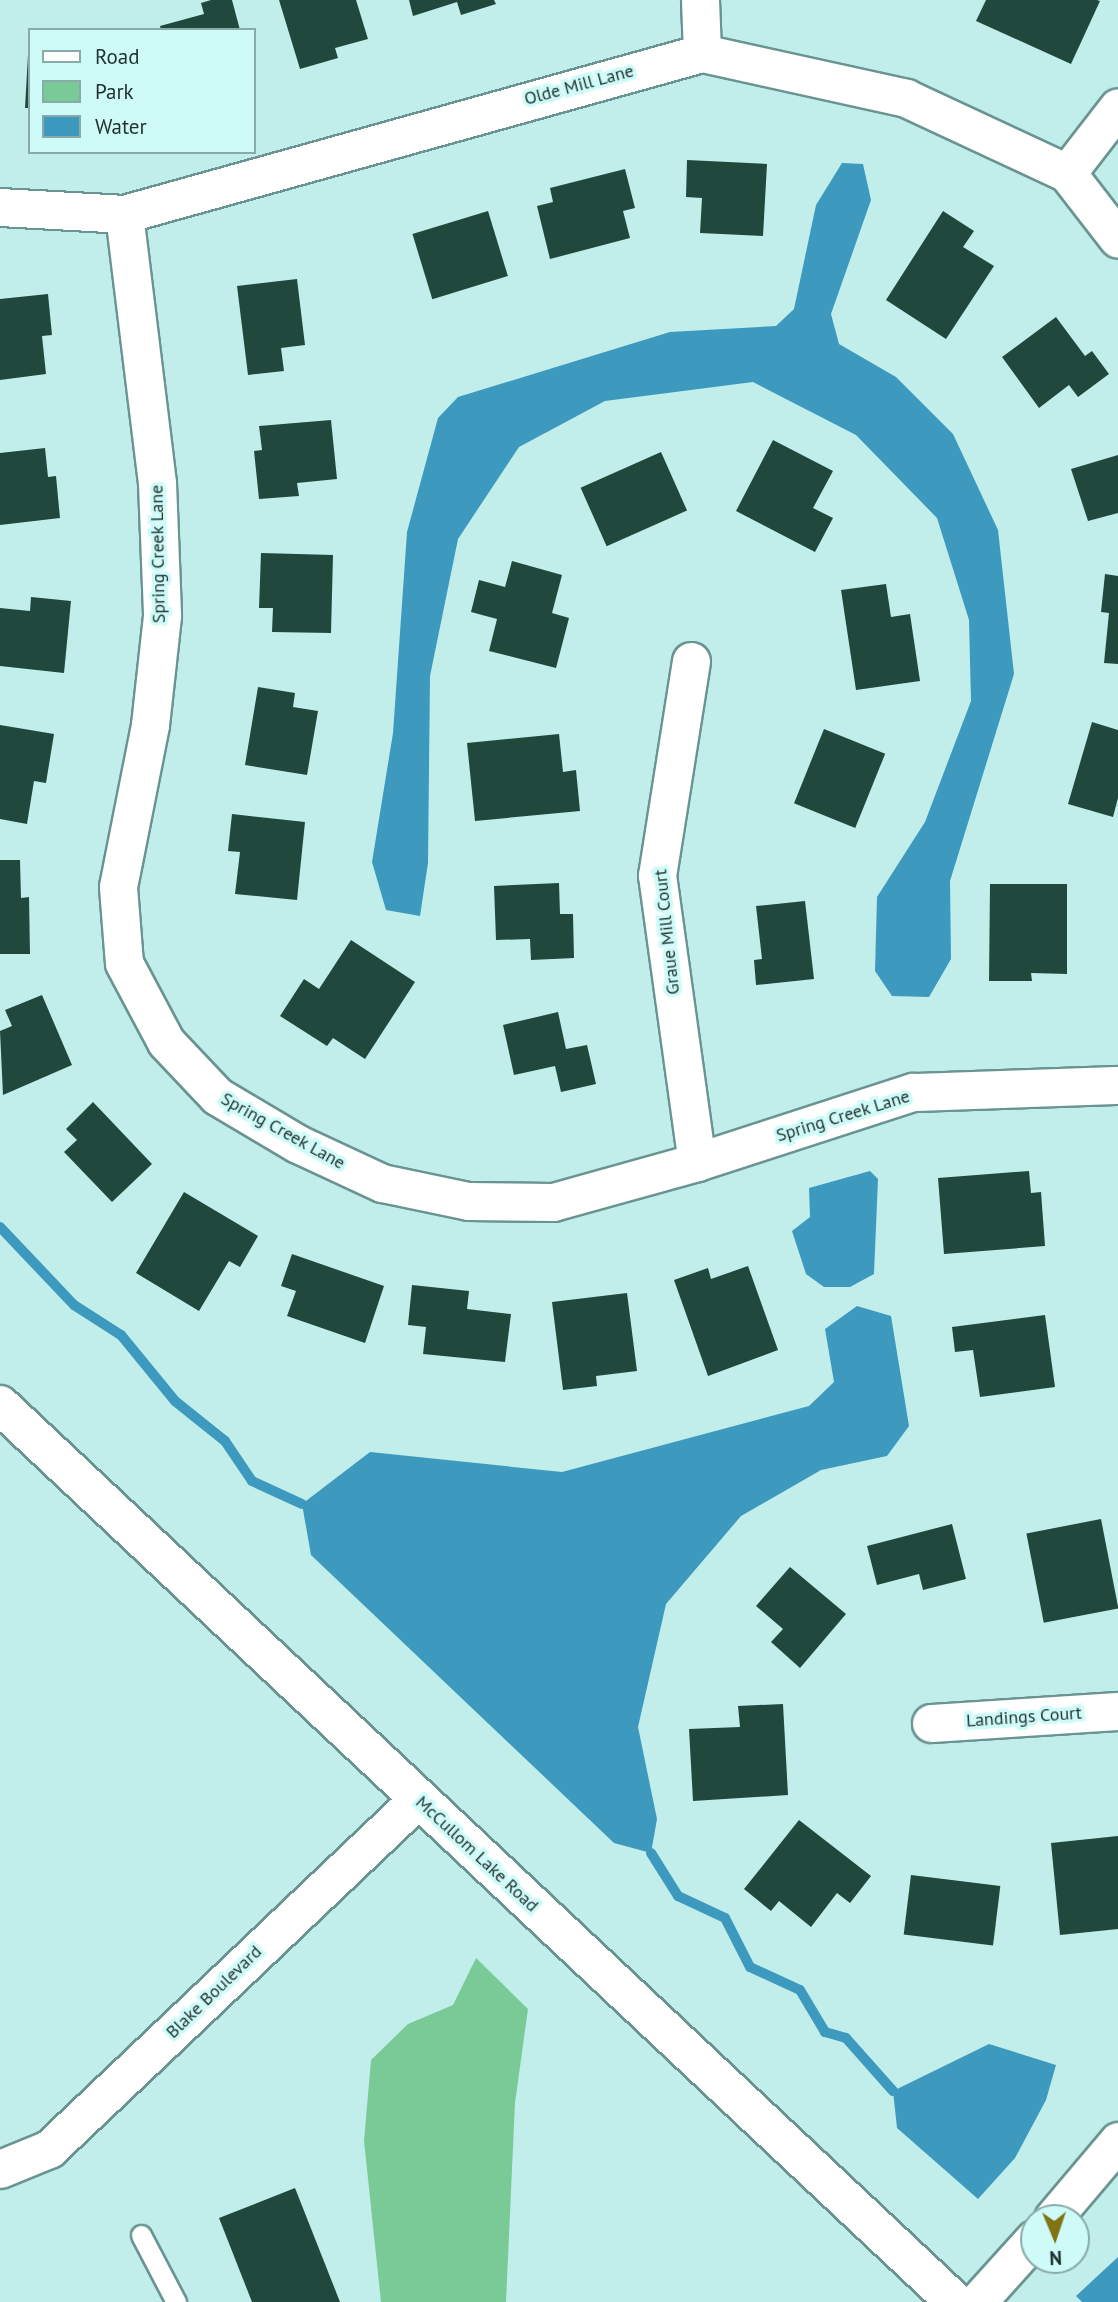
<!DOCTYPE html>
<style>
body{margin:0}
#map{position:relative;width:1118px;height:2302px;overflow:hidden;background:#c1eeea;font-family:"PT Sans",sans-serif}
div>[style]{position:absolute}
.green>*{inset:0;background:#7aca97}
.water>*{inset:0;background:#3d99bd}
.stream>*{height:10px;margin:-5px;padding:0 5px;transform-origin:5px;border-radius:5px;background:#3d99bd}
.building>*{inset:0;background:#20483d;transform-origin:0 0}
.roads{filter:drop-shadow(2px 0 #6a9491) drop-shadow(-2px 0 #6a9491) drop-shadow(0 2px #6a9491) drop-shadow(0 -2px #6a9491)}
.service>*{height:19px;margin:-9.5px;padding:0 9.5px;transform-origin:9.5px;border-radius:9.5px;background:#fff}
.minor>*{height:37px;margin:-18.5px;padding:0 18.5px;transform-origin:18.5px;border-radius:18.5px;background:#fff}
.tertiary>*{height:38px;margin:-19px;padding:0 19px;transform-origin:19px;border-radius:19px;background:#fff}
span{translate:-50% -50%;white-space:nowrap;text-align:center;line-height:1.15;-webkit-text-stroke:7px #cefbf8;paint-order:stroke}
.street-label{font-size:18px;color:#1f302f}
.legend{position:absolute;left:28px;top:28px;width:228px;height:126px;box-sizing:border-box;background:#cefbf8;border:2px solid #88aaa8;margin:0;padding:9px 12px;list-style:none;font-size:21px;color:#1f302f}
.legend li{display:flex;align-items:center;gap:14px;height:35px}
.legend b{width:35px;border:2px solid #88aaa8}
.north{position:absolute;left:1020px;top:2204px;width:70px;height:70px;box-sizing:border-box;background:#cefbf8;border:2px solid #88aaa8;border-radius:50%;rotate:178deg;font-size:19px;font-weight:700;line-height:28px;text-align:center;color:#1f302f}
.north::after{content:'';display:block;margin:auto;width:24px;height:32px;background:#817416;clip-path:polygon(50% 0,100% 100%,50% 72%,0 100%)}
</style>
<div id="map">
<div class="green">
<i style="clip-path:polygon(476px 1958px,528px 2009px,515px 2103px,506px 2302px,381px 2302px,364px 2141px,371px 2060px,408px 2024px,453px 2005px)"></i>
</div>
<div class="water">
<i style="clip-path:polygon(842px 163px,863px 164px,871px 200px,831px 314px,839px 344px,896px 377px,953px 434px,998px 530px,1014px 674px,950px 881px,951px 959px,929px 997px,892px 996px,875px 971px,877px 897px,925px 822px,971px 701px,969px 620px,937px 518px,856px 435px,753px 382px,605px 401px,519px 447px,458px 539px,430px 676px,428px 863px,420px 916px,386px 910px,372px 862px,393px 733px,407px 532px,438px 418px,458px 397px,670px 332px,776px 326px,794px 309px,816px 205px)"></i>
<i style="clip-path:polygon(870px 1171px,878px 1179px,874px 1274px,850px 1287px,824px 1287px,806px 1274px,792px 1231px,810px 1217px,809px 1188px)"></i>
<i style="clip-path:polygon(857px 1306px,891px 1316px,909px 1426px,887px 1456px,821px 1470px,741px 1516px,666px 1604px,638px 1727px,657px 1819px,651px 1853px,614px 1843px,311px 1555px,302px 1504px,370px 1452px,562px 1472px,809px 1406px,834px 1382px,825px 1329px)"></i>
<i style="clip-path:polygon(989px 2044px,1056px 2065px,1046px 2100px,1015px 2158px,978px 2199px,897px 2128px,893px 2091px)"></i>
<i style="clip-path:polygon(1118px 2257px,1118px 2302px,1082px 2302px,1076px 2296px)"></i>
</div>
<div class="stream">
<i style="left:0;top:1227px;width:108px;rotate:46.5deg"></i>
<i style="left:74px;top:1305px;width:56px;rotate:32.6deg"></i>
<i style="left:121px;top:1335px;width:85px;rotate:50.7deg"></i>
<i style="left:175px;top:1401px;width:64px;rotate:38.7deg"></i>
<i style="left:225px;top:1441px;width:48px;rotate:56deg"></i>
<i style="left:252px;top:1481px;width:55px;rotate:24.7deg"></i>
<i style="left:651px;top:1853px;width:51px;rotate:57.9deg"></i>
<i style="left:678px;top:1896px;width:52px;rotate:25.1deg"></i>
<i style="left:725px;top:1918px;width:55px;rotate:63deg"></i>
<i style="left:750px;top:1967px;width:55px;rotate:24.7deg"></i>
<i style="left:800px;top:1990px;width:49px;rotate:59.2deg"></i>
<i style="left:825px;top:2032px;width:22px;rotate:16deg"></i>
<i style="left:846px;top:2038px;width:71px;rotate:48.4deg"></i>
</div>
<div class="building">
<i style="clip-path:polygon(211px 0,232px 0,240px 30px,161px 30px,160px 26px,204px 14px,201px 3px)"></i>
<i style="clip-path:polygon(279px 0,356px 0,368px 39px,335px 48px,338px 58px,300px 69px)"></i>
<i style="clip-path:polygon(409px 0,494px 0,496px 4px,461px 15px,457px 2px,413px 16px)"></i>
<i style="clip-path:polygon(986px 0,1097px 0,1100px 1px,1071px 64px,976px 21px)"></i>
<i style="clip-path:polygon(28px 55px,30px 55px,30px 108px,25px 108px)"></i>
<i style="clip-path:polygon(687px 160px,767px 164px,763px 236px,700px 233px,702px 198px,686px 197px)"></i>
<i style="clip-path:polygon(625px 169px,635px 208px,623px 211px,630px 238px,550px 259px,537px 206px,553px 202px,550px 188px)"></i>
<i style="left:488px;top:211px;width:68px;height:79px;rotate:73deg"></i>
<i style="clip-path:polygon(943px 211px,974px 231px,963px 247px,994px 266px,946px 339px,886px 300px)"></i>
<i style="clip-path:polygon(297px 279px,305px 345px,281px 348px,284px 371px,248px 375px,237px 286px)"></i>
<i style="clip-path:polygon(48px 294px,52px 335px,42px 336px,46px 374px,0 380px,0 299px)"></i>
<i style="clip-path:polygon(1056px 317px,1085px 356px,1092px 351px,1109px 374px,1078px 397px,1069px 385px,1039px 408px,1002px 357px)"></i>
<i style="clip-path:polygon(331px 420px,337px 479px,297px 483px,299px 496px,259px 499px,254px 451px,262px 450px,259px 426px)"></i>
<i style="clip-path:polygon(773px 440px,833px 471px,813px 508px,833px 518px,815px 552px,736px 511px)"></i>
<i style="clip-path:polygon(45px 448px,48px 477px,56px 476px,60px 518px,0 525px,0 453px)"></i>
<i style="left:661px;top:452px;width:64px;height:88px;rotate:66deg"></i>
<i style="clip-path:polygon(1118px 455px,1118px 513px,1088px 521px,1071px 469px)"></i>
<i style="clip-path:polygon(261px 553px,333px 555px,331px 633px,272px 632px,273px 608px,259px 608px)"></i>
<i style="clip-path:polygon(512px 561px,562px 575px,552px 613px,569px 618px,556px 668px,489px 651px,497px 619px,471px 612px,479px 580px,505px 587px)"></i>
<i style="clip-path:polygon(1105px 574px,1118px 576px,1118px 664px,1104px 663px,1109px 613px,1101px 612px)"></i>
<i style="clip-path:polygon(886px 584px,891px 617px,910px 614px,920px 681px,856px 690px,841px 590px)"></i>
<i style="clip-path:polygon(31px 597px,71px 601px,64px 673px,0 666px,0 608px,30px 611px)"></i>
<i style="clip-path:polygon(258px 687px,295px 693px,293px 707px,318px 711px,307px 775px,245px 765px)"></i>
<i style="clip-path:polygon(1092px 722px,1118px 730px,1118px 798px,1113px 817px,1068px 804px)"></i>
<i style="clip-path:polygon(0 725px,54px 734px,46px 783px,34px 781px,27px 824px,0 819px)"></i>
<i style="left:824px;top:729px;width:66px;height:80px;rotate:22deg"></i>
<i style="clip-path:polygon(559px 734px,563px 772px,576px 770px,580px 811px,475px 821px,467px 743px)"></i>
<i style="clip-path:polygon(232px 814px,305px 822px,297px 900px,235px 894px,240px 852px,228px 851px)"></i>
<i style="clip-path:polygon(0 860px,20px 860px,21px 898px,29px 897px,30px 954px,0 954px)"></i>
<i style="clip-path:polygon(559px 883px,560px 914px,573px 914px,574px 958px,531px 960px,530px 939px,496px 940px,494px 886px)"></i>
<i style="clip-path:polygon(990px 884px,1067px 884px,1067px 974px,1031px 973px,1032px 981px,989px 981px)"></i>
<i style="clip-path:polygon(805px 901px,814px 979px,756px 985px,754px 960px,762px 959px,756px 906px)"></i>
<i style="clip-path:polygon(351px 940px,415px 982px,365px 1059px,333px 1038px,327px 1046px,280px 1016px,304px 979px,319px 989px)"></i>
<i style="clip-path:polygon(42px 995px,72px 1065px,3px 1095px,0 1031px,12px 1026px,5px 1010px)"></i>
<i style="clip-path:polygon(558px 1012px,566px 1049px,587px 1045px,596px 1084px,561px 1092px,555px 1066px,514px 1075px,503px 1025px)"></i>
<i style="clip-path:polygon(93px 1102px,152px 1164px,112px 1202px,64px 1152px,77px 1140px,66px 1129px)"></i>
<i style="clip-path:polygon(1029px 1171px,1031px 1193px,1041px 1192px,1045px 1246px,944px 1254px,938px 1178px)"></i>
<i style="clip-path:polygon(184px 1192px,258px 1236px,240px 1267px,229px 1261px,199px 1311px,136px 1273px)"></i>
<i style="clip-path:polygon(292px 1254px,384px 1286px,365px 1343px,287px 1316px,296px 1291px,281px 1286px)"></i>
<i style="clip-path:polygon(748px 1266px,778px 1350px,708px 1376px,674px 1280px,708px 1268px,711px 1279px)"></i>
<i style="clip-path:polygon(412px 1285px,469px 1291px,467px 1309px,511px 1314px,505px 1362px,423px 1354px,426px 1327px,408px 1325px)"></i>
<i style="clip-path:polygon(627px 1293px,637px 1371px,596px 1376px,597px 1386px,563px 1390px,552px 1302px)"></i>
<i style="clip-path:polygon(1045px 1315px,1055px 1387px,980px 1397px,973px 1350px,955px 1352px,952px 1327px)"></i>
<i style="left:1101px;top:1519px;width:91px;height:76px;rotate:79deg"></i>
<i style="clip-path:polygon(952px 1524px,966px 1579px,923px 1590px,919px 1574px,877px 1585px,867px 1546px)"></i>
<i style="clip-path:polygon(790px 1567px,846px 1614px,800px 1668px,771px 1642px,783px 1629px,756px 1606px)"></i>
<i style="clip-path:polygon(783px 1704px,788px 1795px,693px 1801px,689px 1729px,740px 1727px,738px 1706px)"></i>
<i style="clip-path:polygon(799px 1820px,871px 1876px,850px 1903px,837px 1893px,811px 1927px,779px 1901px,771px 1911px,744px 1889px)"></i>
<i style="clip-path:polygon(1118px 1836px,1118px 1929px,1060px 1935px,1051px 1843px)"></i>
<i style="left:911px;top:1875px;width:90px;height:60px;rotate:7deg"></i>
<i style="clip-path:polygon(295px 2188px,340px 2302px,252px 2302px,219px 2218px)"></i>
</div>
<div class="roads">
<div class="service">
<i style="left:141px;top:2235px;width:76px;rotate:62.4deg"></i>
</div>
<div class="minor">
<i style="left:700px;top:0;width:53px;rotate:87.8deg"></i>
<i style="left:1067px;top:173px;width:83px;rotate:-52.3deg"></i>
<i style="left:0;top:207px;width:124px;rotate:3.2deg"></i>
<i style="left:124px;top:214px;width:600px;rotate:-15.57deg"></i>
<i style="left:702px;top:53px;width:209px;rotate:12.4deg"></i>
<i style="left:906px;top:98px;width:178px;rotate:25deg"></i>
<i style="left:1067px;top:173px;width:83px;rotate:52.3deg"></i>
<i style="left:124px;top:214px;width:271px;rotate:83deg"></i>
<i style="left:157px;top:483px;width:133px;rotate:87.8deg"></i>
<i style="left:162px;top:616px;width:110px;rotate:96.3deg"></i>
<i style="left:150px;top:725px;width:165px;rotate:101.2deg"></i>
<i style="left:118px;top:887px;width:76px;rotate:85.5deg"></i>
<i style="left:124px;top:963px;width:89px;rotate:62deg"></i>
<i style="left:166px;top:1042px;width:74px;rotate:46.6deg"></i>
<i style="left:217px;top:1096px;width:94px;rotate:30.7deg"></i>
<i style="left:298px;top:1144px;width:93px;rotate:24.9deg"></i>
<i style="left:382px;top:1183px;width:88px;rotate:11.8deg"></i>
<i style="left:468px;top:1201px;width:85px;rotate:0.7deg"></i>
<i style="left:553px;top:1202px;width:149px;rotate:-15.5deg"></i>
<i style="left:697px;top:1162px;width:227px;rotate:-18deg"></i>
<i style="left:913px;top:1092px;width:205px;rotate:-2deg"></i>
<i style="left:691px;top:661px;width:217px;rotate:99deg"></i>
<i style="left:657px;top:875px;width:290px;rotate:82.1deg"></i>
<i style="left:931px;top:1723px;width:187px;rotate:-3.7deg"></i>
<i style="left:0;top:2169px;width:53px;rotate:-22.2deg"></i>
<i style="left:49px;top:2149px;width:509px;rotate:-43.49deg"></i>
<i style="left:1053px;top:2218px;width:101px;rotate:-49.8deg"></i>
<i style="left:977px;top:2302px;width:85px;rotate:-47.9deg"></i>
</div>
<div class="tertiary">
<i style="left:0;top:1405px;width:1310px;rotate:43.21deg"></i>
</div>
</div>
<div class="street-label">
<span style="left:579px;top:85px;rotate:-15deg">Olde Mill Lane</span>
<span style="left:158px;top:554px;rotate:-91deg">Spring Creek Lane</span>
<span style="left:667px;top:932px;rotate:-96deg">Graue Mill Court</span>
<span style="left:843px;top:1116px;rotate:-17deg">Spring Creek Lane</span>
<span style="left:283px;top:1131px;rotate:29deg">Spring Creek Lane</span>
<span style="left:1024px;top:1717px;rotate:-4deg">Landings Court</span>
<span style="left:477px;top:1854px;rotate:43deg">McCullom Lake Road</span>
<span style="left:214px;top:1992px;rotate:-44deg">Blake Boulevard</span>
</div>
<ul class="legend">
<li><b style="height:9px;background:#fff"></b>Road</li>
<li><b style="height:19px;background:#7aca97"></b>Park</li>
<li><b style="height:19px;background:#3d99bd"></b>Water</li>
</ul>
<div class="north">N</div>
</div>
